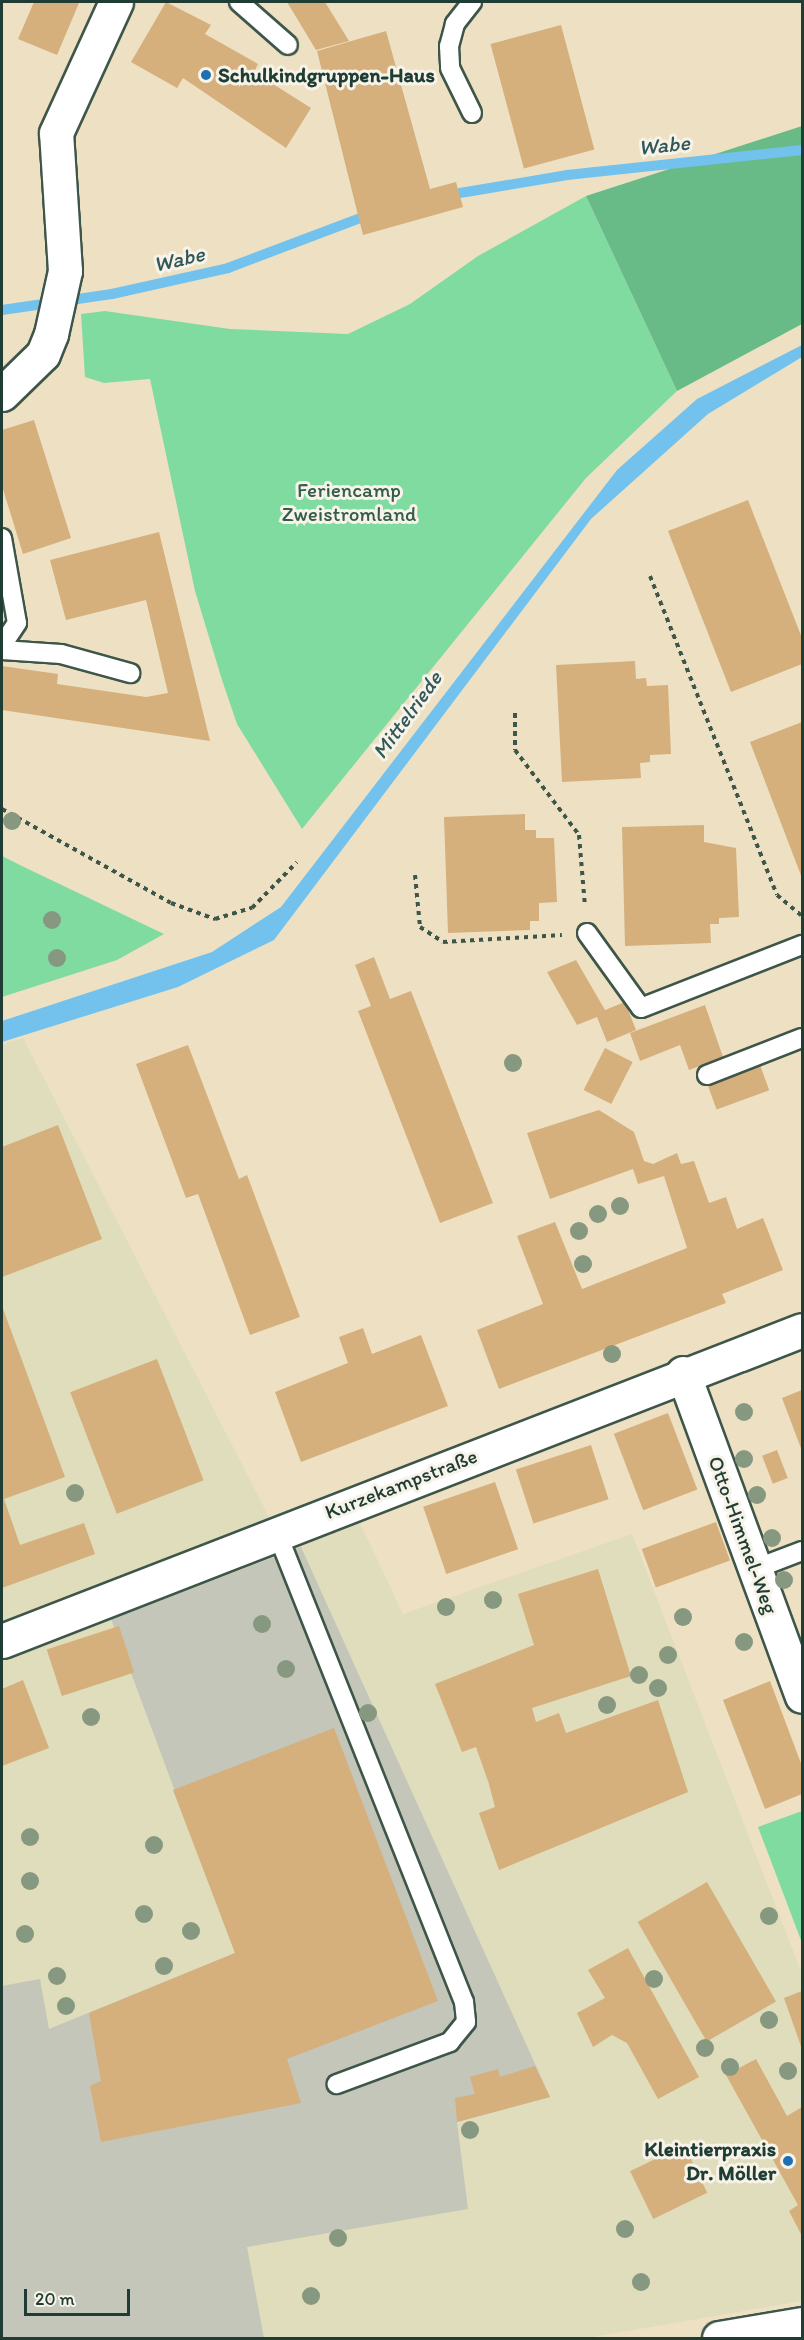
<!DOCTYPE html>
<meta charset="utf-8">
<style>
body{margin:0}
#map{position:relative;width:804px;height:2340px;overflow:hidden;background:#eee1c3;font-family:Itim,sans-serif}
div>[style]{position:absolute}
.built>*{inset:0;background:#dfddbb}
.industrial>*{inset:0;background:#c3c6b9}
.green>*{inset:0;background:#80dba1}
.forest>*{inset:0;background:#68bb87}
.water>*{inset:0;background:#72c2ed}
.stream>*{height:10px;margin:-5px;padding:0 5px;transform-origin:5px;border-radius:5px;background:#72c2ed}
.building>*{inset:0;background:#d5af7c;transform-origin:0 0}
.path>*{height:4px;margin-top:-2px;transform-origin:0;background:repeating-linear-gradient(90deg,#3e5649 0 4.5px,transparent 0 9px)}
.roads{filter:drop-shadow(2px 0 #3e5649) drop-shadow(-2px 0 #3e5649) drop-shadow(0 2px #3e5649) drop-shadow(0 -2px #3e5649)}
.service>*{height:18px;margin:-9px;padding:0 9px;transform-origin:9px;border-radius:9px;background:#fff}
.minor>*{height:33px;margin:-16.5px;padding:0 16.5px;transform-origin:16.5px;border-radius:16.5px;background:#fff}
.trees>*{width:18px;height:18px;margin:-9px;border-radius:50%;background:#879880}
.dots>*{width:16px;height:16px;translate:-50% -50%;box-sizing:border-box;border:3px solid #f7f3e8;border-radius:50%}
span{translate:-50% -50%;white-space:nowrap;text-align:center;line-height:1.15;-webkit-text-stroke:6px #f7f3e8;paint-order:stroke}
.poi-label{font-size:21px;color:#1f3d34;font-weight:700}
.left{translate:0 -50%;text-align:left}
.right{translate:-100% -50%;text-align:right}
.park-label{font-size:21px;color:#325d4a}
.street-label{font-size:21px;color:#1f3d34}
.water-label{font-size:22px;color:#305859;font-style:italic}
.frame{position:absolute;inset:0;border:3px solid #1f3d34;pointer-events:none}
.scale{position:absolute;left:24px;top:2289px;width:106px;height:27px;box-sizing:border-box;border:3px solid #1f3d34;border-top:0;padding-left:8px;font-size:18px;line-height:21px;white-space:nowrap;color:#1f3d34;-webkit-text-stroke:4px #f7f3e8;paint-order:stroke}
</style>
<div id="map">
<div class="built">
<i style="clip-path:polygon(23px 1038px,269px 1517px,344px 1489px,403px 1614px,632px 1534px,802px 1974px,802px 2301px,587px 2338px,2px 2338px,2px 1045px)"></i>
</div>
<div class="industrial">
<i style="clip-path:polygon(301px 1547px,550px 2097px,457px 2122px,468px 2209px,247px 2247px,264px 2338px,2px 2338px,2px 1986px,40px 1979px,49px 2029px,235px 1953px,111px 1619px)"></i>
</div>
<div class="green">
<i style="clip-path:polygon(586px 196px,677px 391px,586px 478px,302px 829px,237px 724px,222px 680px,195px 591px,150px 379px,104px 383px,85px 377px,81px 314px,105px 311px,230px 329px,348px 334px,410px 304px,478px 256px)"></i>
<i style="clip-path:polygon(2px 856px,24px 867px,164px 934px,117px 960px,2px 997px)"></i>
<i style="clip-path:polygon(802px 1811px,802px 1810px,802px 1943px,758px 1827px)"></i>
</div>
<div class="forest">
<i style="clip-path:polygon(802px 126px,802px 324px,677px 391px,586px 196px)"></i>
</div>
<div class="water">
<i style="clip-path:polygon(802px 345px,802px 357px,708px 414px,591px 519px,274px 940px,178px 987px,2px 1042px,2px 1021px,212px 952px,281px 907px,617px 470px,697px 399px)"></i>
</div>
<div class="stream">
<i style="left:460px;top:193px;width:109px;rotate:-9.5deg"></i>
<i style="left:567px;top:175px;width:236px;rotate:-6.1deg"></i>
<i style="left:2px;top:310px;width:111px;rotate:-8.3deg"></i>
<i style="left:112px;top:294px;width:119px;rotate:-12.6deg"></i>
<i style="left:228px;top:268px;width:139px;rotate:-20.7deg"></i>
</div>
<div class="building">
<i style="clip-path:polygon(34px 2px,79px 3px,57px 55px,18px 39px)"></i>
<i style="clip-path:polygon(166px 2px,211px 25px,205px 34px,258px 64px,254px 72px,311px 108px,286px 148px,183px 78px,177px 88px,131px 62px)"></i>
<i style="clip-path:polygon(287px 2px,325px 2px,349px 41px,316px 50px)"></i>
<i style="left:561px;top:25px;width:129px;height:73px;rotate:75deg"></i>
<i style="clip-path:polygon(386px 31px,430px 189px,456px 182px,463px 207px,363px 235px,317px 51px)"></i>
<i style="clip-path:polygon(34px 420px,71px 538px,23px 554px,2px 486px,2px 430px)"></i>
<i style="clip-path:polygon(748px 500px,802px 638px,802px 664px,731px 692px,668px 531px)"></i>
<i style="clip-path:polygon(159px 532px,210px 741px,2px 710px,2px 666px,58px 674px,57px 684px,146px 697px,168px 693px,146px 600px,66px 620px,50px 560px)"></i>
<i style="clip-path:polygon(635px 661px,636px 679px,646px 678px,647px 686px,668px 685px,671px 754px,650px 755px,650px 762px,640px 763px,641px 778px,562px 782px,556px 665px)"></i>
<i style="clip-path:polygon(802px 722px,802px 878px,750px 742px)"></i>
<i style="clip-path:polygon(525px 814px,525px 830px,536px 830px,536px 838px,554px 838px,557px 902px,539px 903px,539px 921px,530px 921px,530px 930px,448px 933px,444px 817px)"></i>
<i style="clip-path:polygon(704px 825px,704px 842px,736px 848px,739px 917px,719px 918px,719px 924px,710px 924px,711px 943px,625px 946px,622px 827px)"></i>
<i style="clip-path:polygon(374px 957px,390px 999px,411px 991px,493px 1203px,440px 1223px,358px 1011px,371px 1006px,355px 965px)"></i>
<i style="clip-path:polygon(576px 960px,605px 1010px,625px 1002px,636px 1030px,607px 1042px,597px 1017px,577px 1025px,547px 972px)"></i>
<i style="clip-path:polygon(705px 1005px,723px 1057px,689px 1070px,680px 1045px,640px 1061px,630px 1033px)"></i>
<i style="clip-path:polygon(188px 1045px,239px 1179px,247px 1175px,300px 1317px,250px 1335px,198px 1194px,186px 1198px,136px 1064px)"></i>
<i style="left:605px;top:1048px;width:31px;height:47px;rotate:27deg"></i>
<i style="left:760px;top:1065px;width:27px;height:56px;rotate:70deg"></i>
<i style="clip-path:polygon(599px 1110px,634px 1132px,644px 1161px,653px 1164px,677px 1153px,681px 1164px,694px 1161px,709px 1203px,726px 1197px,737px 1229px,763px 1218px,783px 1270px,722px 1294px,726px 1303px,499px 1389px,477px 1330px,543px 1304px,517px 1236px,555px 1222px,582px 1289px,687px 1248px,664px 1176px,638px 1184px,633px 1169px,550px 1199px,527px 1133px)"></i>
<i style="clip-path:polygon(58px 1125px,102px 1239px,2px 1277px,2px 1147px)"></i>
<i style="clip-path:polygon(2px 1306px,65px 1477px,4px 1499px,20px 1545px,84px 1523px,95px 1554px,2px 1588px)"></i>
<i style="clip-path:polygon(363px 1328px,372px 1354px,421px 1335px,448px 1406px,301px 1462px,275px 1392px,348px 1363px,339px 1337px)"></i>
<i style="left:157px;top:1359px;width:130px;height:93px;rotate:69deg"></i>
<i style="clip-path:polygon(802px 1390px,802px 1451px,782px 1398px)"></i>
<i style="left:668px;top:1413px;width:82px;height:58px;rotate:69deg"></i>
<i style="left:591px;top:1445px;width:57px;height:79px;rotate:72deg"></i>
<i style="left:777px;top:1450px;width:30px;height:16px;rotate:69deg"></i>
<i style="left:495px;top:1482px;width:71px;height:76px;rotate:71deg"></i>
<i style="left:716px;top:1522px;width:41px;height:79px;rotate:70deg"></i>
<i style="clip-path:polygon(598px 1569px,631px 1676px,532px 1708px,536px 1722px,559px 1713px,566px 1733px,658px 1700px,688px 1792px,499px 1870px,479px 1813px,495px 1807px,489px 1784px,476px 1747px,462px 1752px,435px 1684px,534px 1645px,518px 1594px)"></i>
<i style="left:119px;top:1626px;width:49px;height:76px;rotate:72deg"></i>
<i style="clip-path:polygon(23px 1680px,49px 1748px,2px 1766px,2px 1689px)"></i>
<i style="clip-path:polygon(770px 1681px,802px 1766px,802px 1794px,765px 1809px,723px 1700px)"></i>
<i style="clip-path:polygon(334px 1728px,438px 2001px,287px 2059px,301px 2103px,101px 2142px,90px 2086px,101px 2081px,89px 2013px,235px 1953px,173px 1790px)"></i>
<i style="left:707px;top:1882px;width:138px;height:80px;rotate:60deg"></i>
<i style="clip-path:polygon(628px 1948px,699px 2077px,658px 2099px,627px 2043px,612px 2035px,593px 2047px,577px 2013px,605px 1998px,588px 1970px)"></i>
<i style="clip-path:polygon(802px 1991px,802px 2049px,784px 1998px)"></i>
<i style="clip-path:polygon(756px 2059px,787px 2116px,802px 2107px,802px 2236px,789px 2211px,798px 2205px,726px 2075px)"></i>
<i style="clip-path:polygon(535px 2066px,550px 2097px,457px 2122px,455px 2098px,475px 2094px,470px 2077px,498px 2069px,500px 2077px)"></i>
<i style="left:684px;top:2145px;width:53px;height:60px;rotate:64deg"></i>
</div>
<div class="path">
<i style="left:650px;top:576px;width:343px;rotate:68.3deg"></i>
<i style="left:777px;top:895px;width:33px;rotate:40deg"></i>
<i style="left:515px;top:713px;width:37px;rotate:90deg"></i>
<i style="left:515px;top:750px;width:106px;rotate:53deg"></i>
<i style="left:579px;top:835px;width:71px;rotate:85.2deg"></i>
<i style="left:2px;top:809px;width:193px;rotate:29.1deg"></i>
<i style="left:171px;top:903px;width:47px;rotate:20deg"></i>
<i style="left:215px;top:919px;width:39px;rotate:-17deg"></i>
<i style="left:252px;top:908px;width:64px;rotate:-45.6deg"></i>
<i style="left:415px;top:875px;width:52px;rotate:84.5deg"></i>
<i style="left:420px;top:927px;width:27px;rotate:33deg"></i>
<i style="left:443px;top:942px;width:119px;rotate:-3.4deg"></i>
</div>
<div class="roads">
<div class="service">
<i style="left:239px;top:2px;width:65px;rotate:41.3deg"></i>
<i style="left:472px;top:2px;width:28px;rotate:128deg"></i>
<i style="left:455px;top:24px;width:23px;rotate:105deg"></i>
<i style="left:449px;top:46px;width:22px;rotate:87deg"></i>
<i style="left:450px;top:68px;width:50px;rotate:63.9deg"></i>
<i style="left:2px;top:538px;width:86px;rotate:80deg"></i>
<i style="left:17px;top:623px;width:27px;rotate:124deg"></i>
<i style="left:2px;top:650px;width:59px;rotate:3.9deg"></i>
<i style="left:61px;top:654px;width:72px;rotate:15.4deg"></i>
<i style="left:587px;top:933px;width:92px;rotate:54.2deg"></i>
<i style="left:641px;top:1008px;width:173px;rotate:-21.4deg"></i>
<i style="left:707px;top:1075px;width:102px;rotate:-21.3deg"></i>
<i style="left:277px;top:1533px;width:505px;rotate:68.26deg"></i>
<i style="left:464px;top:2002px;width:20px;rotate:84deg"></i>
<i style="left:466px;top:2022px;width:26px;rotate:129deg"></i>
<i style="left:450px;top:2042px;width:121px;rotate:159.6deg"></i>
<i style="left:755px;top:1569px;width:50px;rotate:-21deg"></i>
</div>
<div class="minor">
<i style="left:2px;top:394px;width:57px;rotate:-44.3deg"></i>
<i style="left:43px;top:354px;width:22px;rotate:-68deg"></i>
<i style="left:51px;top:334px;width:65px;rotate:-77.5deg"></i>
<i style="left:65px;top:271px;width:138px;rotate:-93.7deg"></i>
<i style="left:56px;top:133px;width:144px;rotate:-65.4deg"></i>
<i style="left:683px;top:1373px;width:344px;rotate:69.8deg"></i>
<i style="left:2px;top:1641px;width:858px;rotate:-21.24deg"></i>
<i style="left:719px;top:2338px;width:84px;rotate:-9.6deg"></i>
</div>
</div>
<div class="trees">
<i style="left:12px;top:821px"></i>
<i style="left:52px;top:920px"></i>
<i style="left:57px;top:958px"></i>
<i style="left:513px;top:1063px"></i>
<i style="left:620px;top:1206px"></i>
<i style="left:598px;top:1214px"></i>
<i style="left:579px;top:1231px"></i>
<i style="left:583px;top:1264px"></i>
<i style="left:612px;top:1354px"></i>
<i style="left:744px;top:1412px"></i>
<i style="left:744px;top:1459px"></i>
<i style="left:75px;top:1493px"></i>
<i style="left:757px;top:1495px"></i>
<i style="left:772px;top:1538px"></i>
<i style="left:784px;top:1580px"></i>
<i style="left:493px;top:1600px"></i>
<i style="left:446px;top:1607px"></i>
<i style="left:683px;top:1617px"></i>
<i style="left:262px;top:1624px"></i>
<i style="left:744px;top:1642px"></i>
<i style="left:668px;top:1655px"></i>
<i style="left:286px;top:1669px"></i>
<i style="left:639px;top:1675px"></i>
<i style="left:658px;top:1688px"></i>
<i style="left:607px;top:1705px"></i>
<i style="left:368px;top:1713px"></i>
<i style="left:91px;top:1717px"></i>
<i style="left:30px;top:1837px"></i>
<i style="left:154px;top:1845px"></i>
<i style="left:30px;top:1881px"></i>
<i style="left:144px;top:1914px"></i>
<i style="left:769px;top:1916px"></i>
<i style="left:191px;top:1931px"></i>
<i style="left:25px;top:1934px"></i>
<i style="left:164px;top:1966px"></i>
<i style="left:57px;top:1976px"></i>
<i style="left:654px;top:1979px"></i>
<i style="left:66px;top:2006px"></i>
<i style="left:769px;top:2020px"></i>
<i style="left:705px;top:2048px"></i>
<i style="left:730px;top:2067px"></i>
<i style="left:788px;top:2071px"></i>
<i style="left:470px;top:2130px"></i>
<i style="left:625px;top:2229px"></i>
<i style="left:338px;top:2238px"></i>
<i style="left:641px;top:2282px"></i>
<i style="left:311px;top:2296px"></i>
</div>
<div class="dots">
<i style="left:206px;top:75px;background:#1f6fb2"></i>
<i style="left:788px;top:2161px;background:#1f6fb2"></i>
</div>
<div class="poi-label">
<span class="left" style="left:218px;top:75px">Schulkindgruppen-Haus</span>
<span class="right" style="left:776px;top:2161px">Kleintierpraxis<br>Dr. Möller</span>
</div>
<div class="park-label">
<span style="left:349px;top:502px">Feriencamp<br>Zweistromland</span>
</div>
<div class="street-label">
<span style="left:401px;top:1484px;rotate:-21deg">Kurzekampstraße</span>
<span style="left:743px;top:1535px;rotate:70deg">Otto-Himmel-Weg</span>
</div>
<div class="water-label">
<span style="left:664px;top:145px;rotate:-6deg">Wabe</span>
<span style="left:179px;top:259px;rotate:-13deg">Wabe</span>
<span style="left:407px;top:715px;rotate:-54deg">Mittelriede</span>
</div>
<div class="frame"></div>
<div class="scale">20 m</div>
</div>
